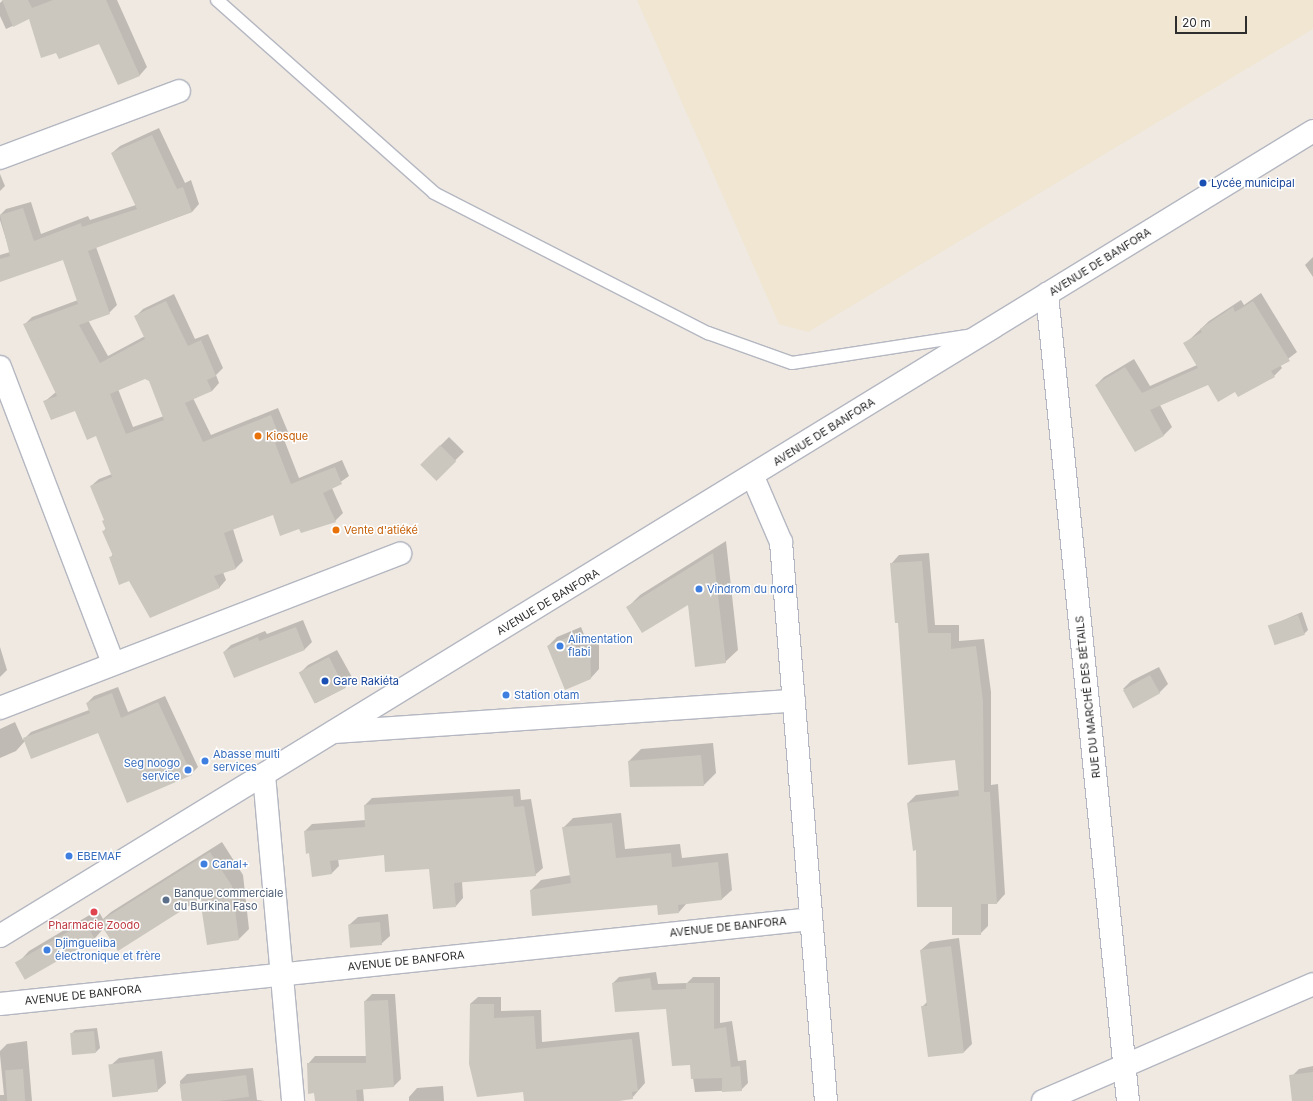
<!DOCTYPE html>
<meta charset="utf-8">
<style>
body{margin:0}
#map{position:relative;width:1313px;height:1101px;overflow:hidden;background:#efe9e1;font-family:Inter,sans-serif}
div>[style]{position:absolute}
.education>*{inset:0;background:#f0e6d1}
.shadow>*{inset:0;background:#0003;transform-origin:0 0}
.building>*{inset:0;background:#cbc7bf;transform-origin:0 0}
.roads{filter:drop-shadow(1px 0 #b4b7c1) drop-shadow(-1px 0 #b4b7c1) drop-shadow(0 1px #b4b7c1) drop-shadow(0 -1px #b4b7c1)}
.lane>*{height:12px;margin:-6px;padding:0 6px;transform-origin:6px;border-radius:6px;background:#fff}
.street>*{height:22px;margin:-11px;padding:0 11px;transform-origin:11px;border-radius:11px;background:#fff}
.secondary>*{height:22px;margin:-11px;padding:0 11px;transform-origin:11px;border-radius:11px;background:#fff}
.dots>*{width:11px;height:11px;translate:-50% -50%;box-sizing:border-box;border:2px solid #fff;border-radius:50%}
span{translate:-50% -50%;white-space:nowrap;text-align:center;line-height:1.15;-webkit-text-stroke:3px #fff;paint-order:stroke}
.transit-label{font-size:11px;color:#164399}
.left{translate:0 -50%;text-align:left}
.street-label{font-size:11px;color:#2e2e2e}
.food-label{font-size:11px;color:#c56008}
.shop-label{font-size:11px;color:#366cbe}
.right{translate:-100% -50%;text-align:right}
.service-label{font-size:11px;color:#4e5e75}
.health-label{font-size:11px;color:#be3a42}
.scale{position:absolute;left:1175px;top:16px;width:72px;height:18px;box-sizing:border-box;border:2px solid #2e2e2e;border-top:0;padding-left:5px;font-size:12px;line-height:14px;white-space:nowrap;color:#2e2e2e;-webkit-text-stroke:3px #fff;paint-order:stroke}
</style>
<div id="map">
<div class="education">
<i style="clip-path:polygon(637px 0,1313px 0,1313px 29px,808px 332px,779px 324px)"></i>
</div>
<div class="shadow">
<i style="clip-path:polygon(3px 0,117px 0,147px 67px,140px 75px,118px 84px,100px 42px,57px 52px,30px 18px,6px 29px,0 16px,0 3px)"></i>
<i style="clip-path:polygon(evenodd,159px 128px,185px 183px,191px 180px,199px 204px,192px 212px,96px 247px,117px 305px,109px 313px,88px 320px,108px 356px,145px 336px,136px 316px,143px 309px,174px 294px,195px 339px,208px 334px,223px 368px,216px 375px,219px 383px,212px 391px,193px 398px,211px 435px,278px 408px,288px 432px,283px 437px,299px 478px,342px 460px,349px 476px,332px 488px,343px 513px,335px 521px,300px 527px,273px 514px,233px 529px,243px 561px,236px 568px,223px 572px,226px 580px,219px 588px,130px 580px,111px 557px,113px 554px,104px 531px,106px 528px,105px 519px,91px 486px,99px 479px,112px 474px,97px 435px,76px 409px,44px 402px,56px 392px,24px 325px,32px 317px,78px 300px,63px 259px,0 281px,0 255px,10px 252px,0 220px,0 215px,6px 209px,31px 202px,41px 234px,88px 216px,90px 220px,136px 205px,112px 153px,120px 146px,159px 128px,146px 378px,150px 381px,164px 416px,133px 427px,118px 389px,146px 378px)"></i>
<i style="clip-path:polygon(0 174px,5px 186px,0 191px)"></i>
<i style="clip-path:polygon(1313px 257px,1313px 277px,1305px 265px)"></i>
<i style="clip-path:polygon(1261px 293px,1297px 352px,1280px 365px,1282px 368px,1274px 376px,1235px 391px,1209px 384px,1160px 405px,1172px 427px,1164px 435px,1135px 451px,1096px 385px,1104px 377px,1134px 359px,1150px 386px,1197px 365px,1185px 344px,1209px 321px,1241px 300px,1244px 305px)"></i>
<i style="left:449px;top:437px;width:21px;height:38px;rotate:45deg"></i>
<i style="clip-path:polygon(726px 541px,738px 650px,725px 662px,689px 603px,627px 608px,640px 595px)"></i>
<i style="clip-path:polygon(929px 553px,935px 625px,959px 625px,959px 641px,984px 639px,991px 692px,991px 785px,998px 784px,1005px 894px,997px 903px,988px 903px,988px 926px,980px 934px,953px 906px,917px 849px,908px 803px,916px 795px,960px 790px,956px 759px,899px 621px,891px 564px,899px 555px)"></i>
<i style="clip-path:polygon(1302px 612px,1308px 630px,1304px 634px,1270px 626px)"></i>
<i style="clip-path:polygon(303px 620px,312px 642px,305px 649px,224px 652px,231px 645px,265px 631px,267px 634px)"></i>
<i style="clip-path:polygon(581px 627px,587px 642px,599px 637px,599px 669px,590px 679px,548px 646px,557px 637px)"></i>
<i style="clip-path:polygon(0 647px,7px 670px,0 677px)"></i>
<i style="clip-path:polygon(337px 650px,353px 679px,345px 688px,316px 703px,300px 673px,308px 665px)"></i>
<i style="clip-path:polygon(1159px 667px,1168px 684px,1159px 693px,1123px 689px,1131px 681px)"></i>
<i style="clip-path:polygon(118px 687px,128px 712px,165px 696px,198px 767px,191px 774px,98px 732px,25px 741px,16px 751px,0 758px,0 729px,15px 722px,23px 740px,31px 732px,89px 710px,87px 703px,94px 696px)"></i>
<i style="clip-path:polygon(713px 743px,716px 773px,704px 785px,629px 761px,641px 749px)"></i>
<i style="clip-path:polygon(520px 789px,521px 800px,531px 799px,543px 868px,535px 875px,462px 881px,463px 898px,456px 906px,430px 868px,385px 854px,338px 859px,339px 866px,331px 874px,310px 852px,305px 831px,312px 824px,366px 820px,365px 805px,372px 798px)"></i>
<i style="clip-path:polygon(621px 813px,625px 849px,680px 844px,682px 858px,728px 853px,732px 890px,722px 899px,687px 903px,679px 912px,658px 904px,531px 890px,541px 880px,571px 875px,564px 827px,573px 818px)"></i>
<i style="clip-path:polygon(222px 842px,243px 875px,249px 929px,239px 939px,201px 897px,104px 928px,95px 938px,26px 978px,17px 964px,29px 951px,98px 910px,103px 919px,111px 912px)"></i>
<i style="clip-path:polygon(388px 914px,390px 936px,381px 944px,349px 925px,358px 917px)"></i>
<i style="clip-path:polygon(959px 938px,972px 1044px,964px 1052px,922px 1007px,928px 1001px,921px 950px,930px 942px)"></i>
<i style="clip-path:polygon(656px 972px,658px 984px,687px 983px,693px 977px,720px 977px,720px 1023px,732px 1021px,738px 1061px,746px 1060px,748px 1083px,741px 1090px,695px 1092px,691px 1064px,667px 1008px,613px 983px,619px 977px)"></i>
<i style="clip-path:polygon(372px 994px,395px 994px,401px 1079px,394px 1086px,363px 1089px,364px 1101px,316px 1101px,308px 1064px,315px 1056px,367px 1056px,365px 1001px)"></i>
<i style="clip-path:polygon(478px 997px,501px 997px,501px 1011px,541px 1010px,542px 1042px,639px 1032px,645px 1083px,632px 1098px,610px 1101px,525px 1101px,524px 1091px,470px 1004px)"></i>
<i style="clip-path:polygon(97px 1028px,100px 1048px,96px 1052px,71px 1034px,75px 1030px)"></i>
<i style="clip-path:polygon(27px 1041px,32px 1101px,0 1101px,0 1095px,4px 1095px,0 1055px,0 1045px,0 1051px,7px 1044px)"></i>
<i style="clip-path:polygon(162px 1051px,166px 1083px,157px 1091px,110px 1066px,119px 1058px)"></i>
<i style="clip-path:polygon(1313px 1066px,1313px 1101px,1293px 1101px,1291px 1077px,1299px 1069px)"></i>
<i style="clip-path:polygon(253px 1068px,257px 1100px,265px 1101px,182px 1101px,180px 1081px,187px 1074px)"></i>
<i style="clip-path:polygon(443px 1086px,444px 1101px,409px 1101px,409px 1097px,417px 1088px)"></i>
</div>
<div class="building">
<i style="clip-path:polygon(2px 0,28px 0,32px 8px,53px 0,106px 0,140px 76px,118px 85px,99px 44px,59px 59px,56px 53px,41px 58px,29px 19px,13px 27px)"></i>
<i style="clip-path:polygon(evenodd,152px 135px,177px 189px,183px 187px,192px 212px,88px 251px,110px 314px,79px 325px,100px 363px,145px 339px,134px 316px,166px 301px,188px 346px,201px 340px,216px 376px,207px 380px,212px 391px,185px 403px,203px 442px,271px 415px,281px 440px,275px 443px,291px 484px,335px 467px,342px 484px,323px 493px,336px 522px,301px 533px,299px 529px,280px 536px,273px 515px,224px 533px,236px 569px,214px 576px,220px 588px,150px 618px,129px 581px,119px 585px,109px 557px,113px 556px,102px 531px,106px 530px,102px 521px,104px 520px,90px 486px,112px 477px,96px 436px,87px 440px,75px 411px,51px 420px,43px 401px,57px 396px,23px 324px,78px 304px,63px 260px,0 282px,0 259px,10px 256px,0 215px,23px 208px,34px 241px,81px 223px,82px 227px,137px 209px,111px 153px,152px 135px,145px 379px,149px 381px,164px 420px,126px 434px,110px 394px,145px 379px)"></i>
<i style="clip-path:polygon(1253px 301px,1290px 361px,1271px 371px,1275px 377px,1238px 397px,1235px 392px,1218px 402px,1208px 385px,1150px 410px,1164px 436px,1135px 452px,1095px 385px,1125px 367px,1142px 393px,1198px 368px,1183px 343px,1202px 332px,1200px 329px,1233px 307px,1235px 312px)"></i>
<i style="left:440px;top:445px;width:23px;height:28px;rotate:45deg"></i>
<i style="clip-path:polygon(713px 553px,726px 663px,695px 667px,688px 605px,642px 633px,626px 607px)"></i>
<i style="clip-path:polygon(922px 561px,928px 633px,951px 633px,951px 649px,976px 646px,983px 701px,984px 792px,990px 792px,997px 904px,981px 904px,981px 935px,952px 935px,952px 907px,917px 907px,916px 850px,913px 851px,907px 803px,959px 796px,955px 760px,908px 765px,898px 623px,895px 623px,890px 563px)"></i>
<i style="left:1298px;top:615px;width:21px;height:32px;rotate:71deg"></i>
<i style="clip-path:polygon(296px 627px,305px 650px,234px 678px,223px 652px,258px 637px,259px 641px)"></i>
<i style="clip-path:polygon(571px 636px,577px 651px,590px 645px,591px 679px,565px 690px,547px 646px)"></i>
<i style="left:329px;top:657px;width:35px;height:34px;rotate:63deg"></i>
<i style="left:1150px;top:675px;width:21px;height:31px;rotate:61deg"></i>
<i style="clip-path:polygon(112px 693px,121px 718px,158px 702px,192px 775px,127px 803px,98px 733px,31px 759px,23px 738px,90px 713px,86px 703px)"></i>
<i style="clip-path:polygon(701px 755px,704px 786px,630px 787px,628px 761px)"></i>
<i style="clip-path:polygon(513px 796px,514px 807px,524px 806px,536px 876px,454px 883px,456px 907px,433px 909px,429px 869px,385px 872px,384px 855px,330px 861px,332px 874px,312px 877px,309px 853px,306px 854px,304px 831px,365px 827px,364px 805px)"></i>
<i style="clip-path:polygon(612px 823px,616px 858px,671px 853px,672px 867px,718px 862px,722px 900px,678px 905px,679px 913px,658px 915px,657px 905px,532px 916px,530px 890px,571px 883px,562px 827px)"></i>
<i style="clip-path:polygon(210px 852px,232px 886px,239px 940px,207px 945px,200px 899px,118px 951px,99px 922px)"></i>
<i style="left:85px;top:922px;width:20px;height:81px;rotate:60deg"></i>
<i style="left:380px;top:922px;width:23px;height:32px;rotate:85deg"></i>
<i style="clip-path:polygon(951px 946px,964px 1053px,928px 1057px,921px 1006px,927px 1006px,920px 950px)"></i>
<i style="clip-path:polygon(650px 978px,652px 990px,686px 989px,686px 983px,714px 983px,714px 1029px,726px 1027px,731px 1067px,740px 1066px,742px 1091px,722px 1092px,722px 1078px,691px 1079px,690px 1065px,672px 1066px,666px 1009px,615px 1012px,612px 983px)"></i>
<i style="clip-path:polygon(388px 1000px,394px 1087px,356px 1090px,357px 1101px,315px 1101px,314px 1093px,308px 1094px,307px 1063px,366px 1063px,364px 1001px)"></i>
<i style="clip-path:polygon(470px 1004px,494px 1004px,494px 1018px,534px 1016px,536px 1049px,632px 1039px,638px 1091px,632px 1092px,633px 1099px,619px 1101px,524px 1101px,523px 1092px,477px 1097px,469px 1064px)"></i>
<i style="left:94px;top:1031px;width:22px;height:24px;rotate:85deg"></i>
<i style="left:154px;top:1059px;width:33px;height:46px;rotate:83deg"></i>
<i style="left:23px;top:1069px;width:32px;height:18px;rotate:86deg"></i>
<i style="clip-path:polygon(1313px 1072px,1313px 1101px,1292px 1101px,1289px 1075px)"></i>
<i style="left:246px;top:1075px;width:22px;height:67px;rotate:82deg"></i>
</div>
<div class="roads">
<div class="lane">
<i style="left:217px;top:0;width:290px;rotate:41.6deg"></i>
<i style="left:434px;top:193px;width:308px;rotate:27.1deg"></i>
<i style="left:708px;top:333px;width:89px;rotate:19.7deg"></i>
<i style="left:792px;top:363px;width:182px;rotate:-8.8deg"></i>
</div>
<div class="street">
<i style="left:0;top:158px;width:191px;rotate:-20.5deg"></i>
<i style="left:1047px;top:294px;width:811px;rotate:84.27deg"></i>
<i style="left:0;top:367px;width:317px;rotate:69.1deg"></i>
<i style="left:753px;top:477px;width:71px;rotate:66.7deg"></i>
<i style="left:781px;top:542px;width:561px;rotate:85.4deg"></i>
<i style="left:0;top:708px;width:429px;rotate:-21.1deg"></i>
<i style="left:334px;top:732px;width:461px;rotate:-3.9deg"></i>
<i style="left:264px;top:775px;width:327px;rotate:84.9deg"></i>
<i style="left:0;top:1004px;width:815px;rotate:-5.98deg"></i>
<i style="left:1043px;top:1101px;width:294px;rotate:-23.4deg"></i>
</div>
<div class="secondary">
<i style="left:0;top:936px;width:1540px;rotate:-31.51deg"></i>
</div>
</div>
<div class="dots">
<i style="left:1203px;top:183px;background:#1a4fb4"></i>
<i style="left:258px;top:436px;background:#e8710a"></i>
<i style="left:336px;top:530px;background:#e8710a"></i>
<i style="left:699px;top:589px;background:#3f7fe0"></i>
<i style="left:560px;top:646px;background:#3f7fe0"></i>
<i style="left:325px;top:681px;background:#1a4fb4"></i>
<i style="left:506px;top:695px;background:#3f7fe0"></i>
<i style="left:205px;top:761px;background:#3f7fe0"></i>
<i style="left:188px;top:770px;background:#3f7fe0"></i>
<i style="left:69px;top:856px;background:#3f7fe0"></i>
<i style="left:204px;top:864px;background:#3f7fe0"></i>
<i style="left:166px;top:900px;background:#5c6f8a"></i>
<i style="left:94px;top:912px;background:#e0444e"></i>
<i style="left:47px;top:950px;background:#3f7fe0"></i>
</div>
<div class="transit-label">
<span class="left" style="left:1211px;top:183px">Lycée municipal</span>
<span class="left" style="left:333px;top:681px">Gare Rakiéta</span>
</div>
<div class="street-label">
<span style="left:1100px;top:262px;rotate:-32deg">AVENUE DE BANFORA</span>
<span style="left:824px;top:432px;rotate:-32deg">AVENUE DE BANFORA</span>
<span style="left:548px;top:602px;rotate:-31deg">AVENUE DE BANFORA</span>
<span style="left:1088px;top:697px;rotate:-96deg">RUE DU MARCHÉ DES BÉTAILS</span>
<span style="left:728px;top:927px;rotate:-6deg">AVENUE DE BANFORA</span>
<span style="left:406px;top:961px;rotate:-6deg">AVENUE DE BANFORA</span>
<span style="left:83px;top:995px;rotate:-6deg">AVENUE DE BANFORA</span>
</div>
<div class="food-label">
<span class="left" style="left:266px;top:436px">Kiosque</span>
<span class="left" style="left:344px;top:530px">Vente d'atiéké</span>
</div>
<div class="shop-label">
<span class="left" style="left:707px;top:589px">Vindrom du nord</span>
<span class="left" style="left:568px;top:646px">Alimentation<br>flabi</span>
<span class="left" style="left:514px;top:695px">Station otam</span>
<span class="left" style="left:213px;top:761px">Abasse multi<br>services</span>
<span class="right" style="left:180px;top:770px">Seg noogo<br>service</span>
<span class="left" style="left:77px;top:856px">EBEMAF</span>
<span class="left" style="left:212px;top:864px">Canal+</span>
<span class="left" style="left:55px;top:950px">Djimgueliba<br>électronique et frère</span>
</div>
<div class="service-label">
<span class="left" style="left:174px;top:900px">Banque commerciale<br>du Burkina Faso</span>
</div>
<div class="health-label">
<span style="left:94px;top:925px">Pharmacie Zoodo</span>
</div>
<div class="scale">20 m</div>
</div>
